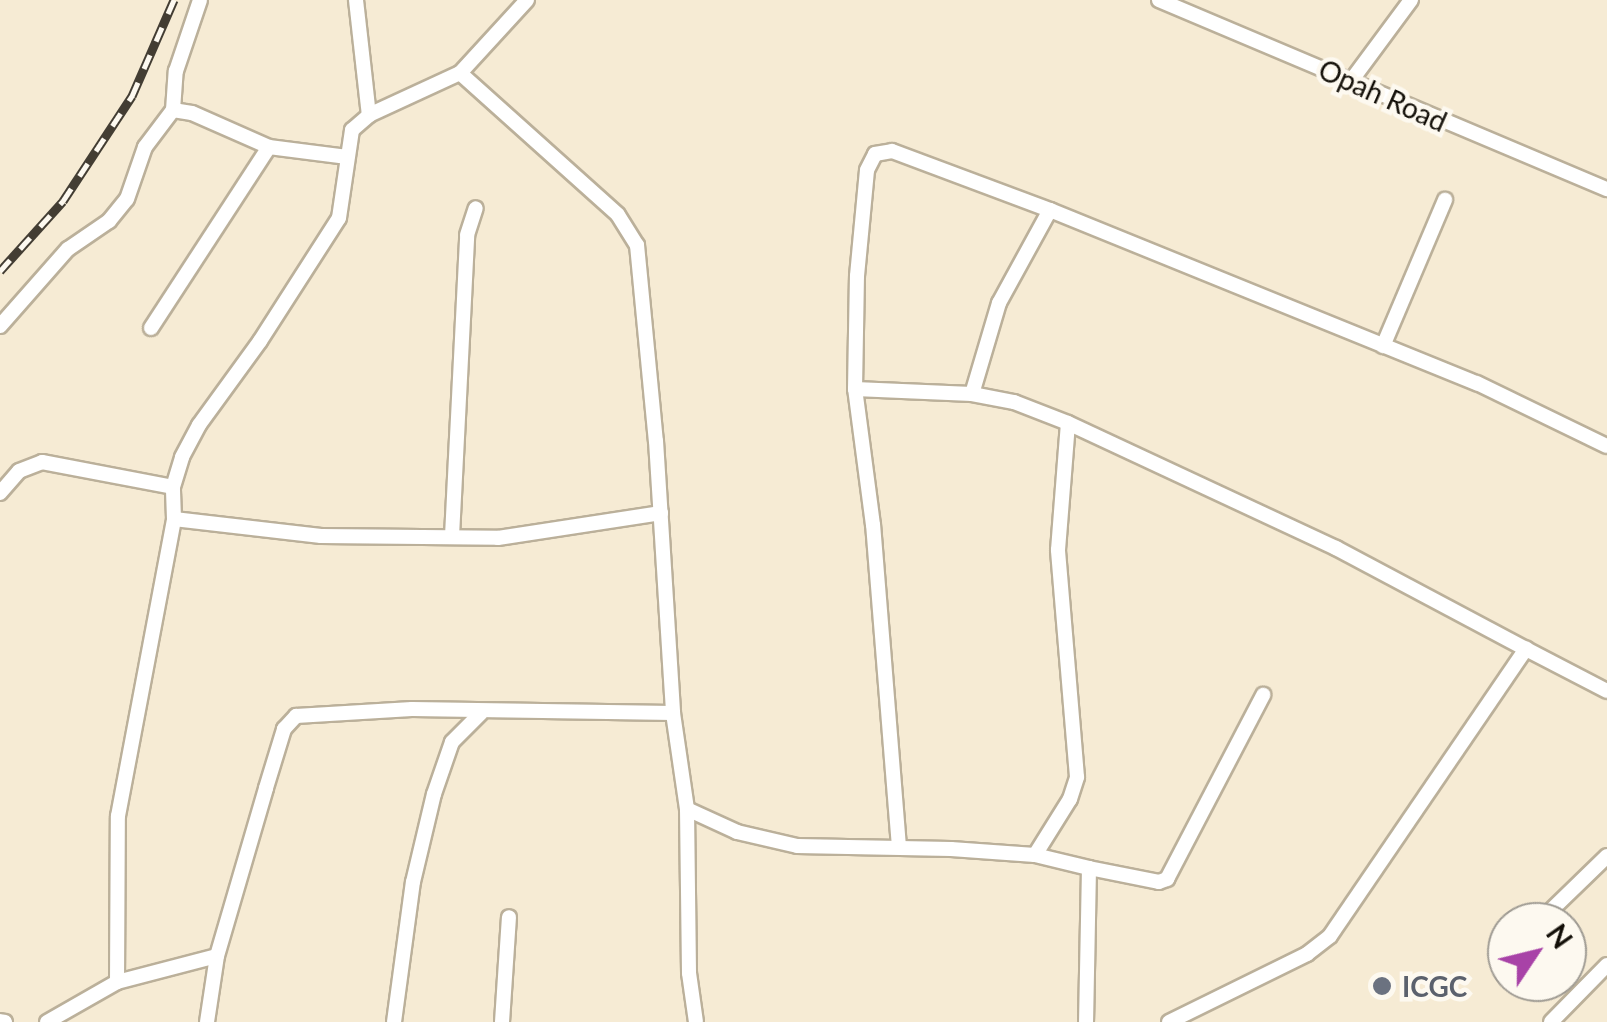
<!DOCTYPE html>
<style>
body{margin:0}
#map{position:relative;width:1607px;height:1022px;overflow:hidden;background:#f6ebd4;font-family:Lato,sans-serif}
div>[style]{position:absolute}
.roads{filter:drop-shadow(2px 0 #bbb09a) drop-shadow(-2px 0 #bbb09a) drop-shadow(0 2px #bbb09a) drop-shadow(0 -2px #bbb09a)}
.minor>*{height:14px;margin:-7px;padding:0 7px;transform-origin:7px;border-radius:7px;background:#fff}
.rail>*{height:9px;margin-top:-4.5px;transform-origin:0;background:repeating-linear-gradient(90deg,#fdf9f0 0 15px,#433d33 0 30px);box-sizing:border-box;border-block:2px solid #433d33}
.dots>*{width:28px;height:28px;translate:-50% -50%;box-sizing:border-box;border:5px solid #fdf9f0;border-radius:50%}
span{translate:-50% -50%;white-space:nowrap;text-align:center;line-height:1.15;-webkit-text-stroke:9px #fdf9f0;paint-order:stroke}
.street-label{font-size:28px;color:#120e07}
.worship-label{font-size:28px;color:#5b616d;font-weight:700}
.left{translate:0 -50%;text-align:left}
.north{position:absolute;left:1487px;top:902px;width:100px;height:100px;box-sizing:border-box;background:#fdf9f0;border:2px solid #9f9b93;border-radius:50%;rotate:55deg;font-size:28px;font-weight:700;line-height:40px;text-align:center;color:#120e07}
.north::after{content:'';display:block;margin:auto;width:35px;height:45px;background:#a842a7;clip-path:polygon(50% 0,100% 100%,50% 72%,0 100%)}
</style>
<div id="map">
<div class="roads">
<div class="minor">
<i style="left:356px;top:0;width:116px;rotate:83.6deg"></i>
<i style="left:527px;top:0;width:99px;rotate:132.5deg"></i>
<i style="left:460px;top:73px;width:212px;rotate:41.9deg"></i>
<i style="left:618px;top:215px;width:36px;rotate:58deg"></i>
<i style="left:637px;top:245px;width:197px;rotate:84.5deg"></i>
<i style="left:656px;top:441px;width:273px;rotate:86.4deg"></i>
<i style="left:673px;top:713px;width:97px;rotate:81.7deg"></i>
<i style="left:687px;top:809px;width:164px;rotate:89.3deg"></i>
<i style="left:689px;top:973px;width:49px;rotate:81.9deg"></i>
<i style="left:1159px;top:0;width:486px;rotate:22.9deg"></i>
<i style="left:1351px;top:81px;width:101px;rotate:-53.5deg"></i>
<i style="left:173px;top:110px;width:39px;rotate:-86deg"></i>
<i style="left:176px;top:71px;width:75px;rotate:-71.3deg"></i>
<i style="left:0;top:326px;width:103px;rotate:-48.6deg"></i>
<i style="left:68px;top:249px;width:50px;rotate:-34.3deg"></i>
<i style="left:109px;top:221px;width:28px;rotate:-51deg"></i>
<i style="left:127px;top:199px;width:55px;rotate:-70.9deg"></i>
<i style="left:145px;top:147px;width:46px;rotate:-52.9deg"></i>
<i style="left:173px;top:110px;width:19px;rotate:9deg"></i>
<i style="left:192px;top:113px;width:84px;rotate:23.8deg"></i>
<i style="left:269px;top:147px;width:79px;rotate:7.3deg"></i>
<i style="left:151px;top:328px;width:216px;rotate:-56.9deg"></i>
<i style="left:1383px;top:346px;width:159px;rotate:-67deg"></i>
<i style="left:855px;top:389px;width:113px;rotate:-89deg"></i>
<i style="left:857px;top:276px;width:106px;rotate:-84.6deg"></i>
<i style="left:867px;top:170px;width:18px;rotate:-63deg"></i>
<i style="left:875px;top:154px;width:17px;rotate:-10deg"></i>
<i style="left:892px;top:151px;width:169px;rotate:20.5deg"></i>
<i style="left:972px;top:394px;width:95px;rotate:-73.5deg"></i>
<i style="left:999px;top:303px;width:106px;rotate:-61.3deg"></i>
<i style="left:1050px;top:210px;width:461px;rotate:22.1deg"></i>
<i style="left:1477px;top:383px;width:144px;rotate:25.9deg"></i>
<i style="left:0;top:493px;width:29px;rotate:-49deg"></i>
<i style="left:19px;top:471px;width:25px;rotate:-21deg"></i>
<i style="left:42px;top:462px;width:133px;rotate:10.8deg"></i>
<i style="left:174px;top:519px;width:148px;rotate:6.6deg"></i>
<i style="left:321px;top:536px;width:177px;rotate:0.6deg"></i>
<i style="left:498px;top:538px;width:165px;rotate:-8.7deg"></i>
<i style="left:452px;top:536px;width:301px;rotate:-87.1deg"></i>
<i style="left:467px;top:235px;width:28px;rotate:-72deg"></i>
<i style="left:687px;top:809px;width:55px;rotate:24.7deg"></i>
<i style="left:737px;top:832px;width:62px;rotate:13.1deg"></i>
<i style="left:797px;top:846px;width:154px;rotate:1.1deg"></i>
<i style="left:951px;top:849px;width:84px;rotate:4.1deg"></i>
<i style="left:1035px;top:855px;width:56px;rotate:13.5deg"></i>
<i style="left:1089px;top:868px;width:154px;rotate:91.1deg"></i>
<i style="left:899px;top:847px;width:323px;rotate:-94.6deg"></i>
<i style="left:873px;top:525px;width:137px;rotate:-97.5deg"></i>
<i style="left:855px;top:389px;width:117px;rotate:2.4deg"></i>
<i style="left:972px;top:394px;width:43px;rotate:10.8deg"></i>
<i style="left:1014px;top:402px;width:58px;rotate:21.3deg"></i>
<i style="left:1068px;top:423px;width:296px;rotate:25deg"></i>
<i style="left:1336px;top:548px;width:215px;rotate:28deg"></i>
<i style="left:1035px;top:855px;width:66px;rotate:-58deg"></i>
<i style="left:1070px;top:799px;width:23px;rotate:-72deg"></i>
<i style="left:1077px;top:777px;width:228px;rotate:-94.8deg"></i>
<i style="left:1058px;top:550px;width:127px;rotate:-85.5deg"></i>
<i style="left:1089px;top:868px;width:71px;rotate:11.3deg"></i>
<i style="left:1159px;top:882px;width:9px;rotate:-21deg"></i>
<i style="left:1167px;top:879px;width:208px;rotate:-62.4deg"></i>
<i style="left:1539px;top:922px;width:95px;rotate:-44.1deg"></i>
<i style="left:117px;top:982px;width:166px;rotate:-89.7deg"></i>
<i style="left:118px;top:816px;width:302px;rotate:-79.3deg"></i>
<i style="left:174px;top:519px;width:32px;rotate:-92deg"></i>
<i style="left:173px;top:487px;width:31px;rotate:-73deg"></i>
<i style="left:182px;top:457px;width:36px;rotate:-62deg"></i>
<i style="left:199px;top:425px;width:104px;rotate:-54deg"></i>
<i style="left:260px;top:341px;width:146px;rotate:-57.3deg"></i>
<i style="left:339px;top:218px;width:89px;rotate:-81.6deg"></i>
<i style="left:352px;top:130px;width:23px;rotate:-41deg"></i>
<i style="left:369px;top:115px;width:100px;rotate:-24.8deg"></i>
<i style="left:0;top:1021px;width:5px;rotate:11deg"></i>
<i style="left:47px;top:1022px;width:81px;rotate:-29.7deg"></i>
<i style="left:117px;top:982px;width:103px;rotate:-14.6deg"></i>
<i style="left:207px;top:1022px;width:67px;rotate:-81.4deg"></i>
<i style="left:217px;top:956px;width:175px;rotate:-73.7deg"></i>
<i style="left:266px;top:788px;width:62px;rotate:-73deg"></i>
<i style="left:284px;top:729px;width:18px;rotate:-47deg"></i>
<i style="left:296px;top:716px;width:116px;rotate:-3.5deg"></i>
<i style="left:412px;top:709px;width:261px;rotate:0.9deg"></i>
<i style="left:394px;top:1022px;width:141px;rotate:-82.3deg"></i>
<i style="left:413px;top:882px;width:90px;rotate:-76.6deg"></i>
<i style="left:434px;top:794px;width:55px;rotate:-70.9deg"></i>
<i style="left:452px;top:742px;width:41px;rotate:-45deg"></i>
<i style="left:502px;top:1022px;width:105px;rotate:-86.2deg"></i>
<i style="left:1169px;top:1022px;width:154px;rotate:-26.2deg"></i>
<i style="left:1307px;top:954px;width:29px;rotate:-38deg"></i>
<i style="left:1330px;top:936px;width:348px;rotate:-55.7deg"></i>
<i style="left:1526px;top:649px;width:91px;rotate:27.4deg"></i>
<i style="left:1551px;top:1022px;width:80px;rotate:-45.5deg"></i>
</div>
</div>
<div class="rail">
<i style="left:0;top:271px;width:94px;rotate:-48deg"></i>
<i style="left:63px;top:201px;width:126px;rotate:-56.7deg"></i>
<i style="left:132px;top:96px;width:105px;rotate:-66.4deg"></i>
</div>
<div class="dots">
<i style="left:1382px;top:986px;background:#6b7280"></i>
</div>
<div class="street-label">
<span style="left:1383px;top:95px;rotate:24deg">Opah Road</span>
</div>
<div class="worship-label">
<span class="left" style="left:1402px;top:986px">ICGC</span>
</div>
<div class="north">N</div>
</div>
